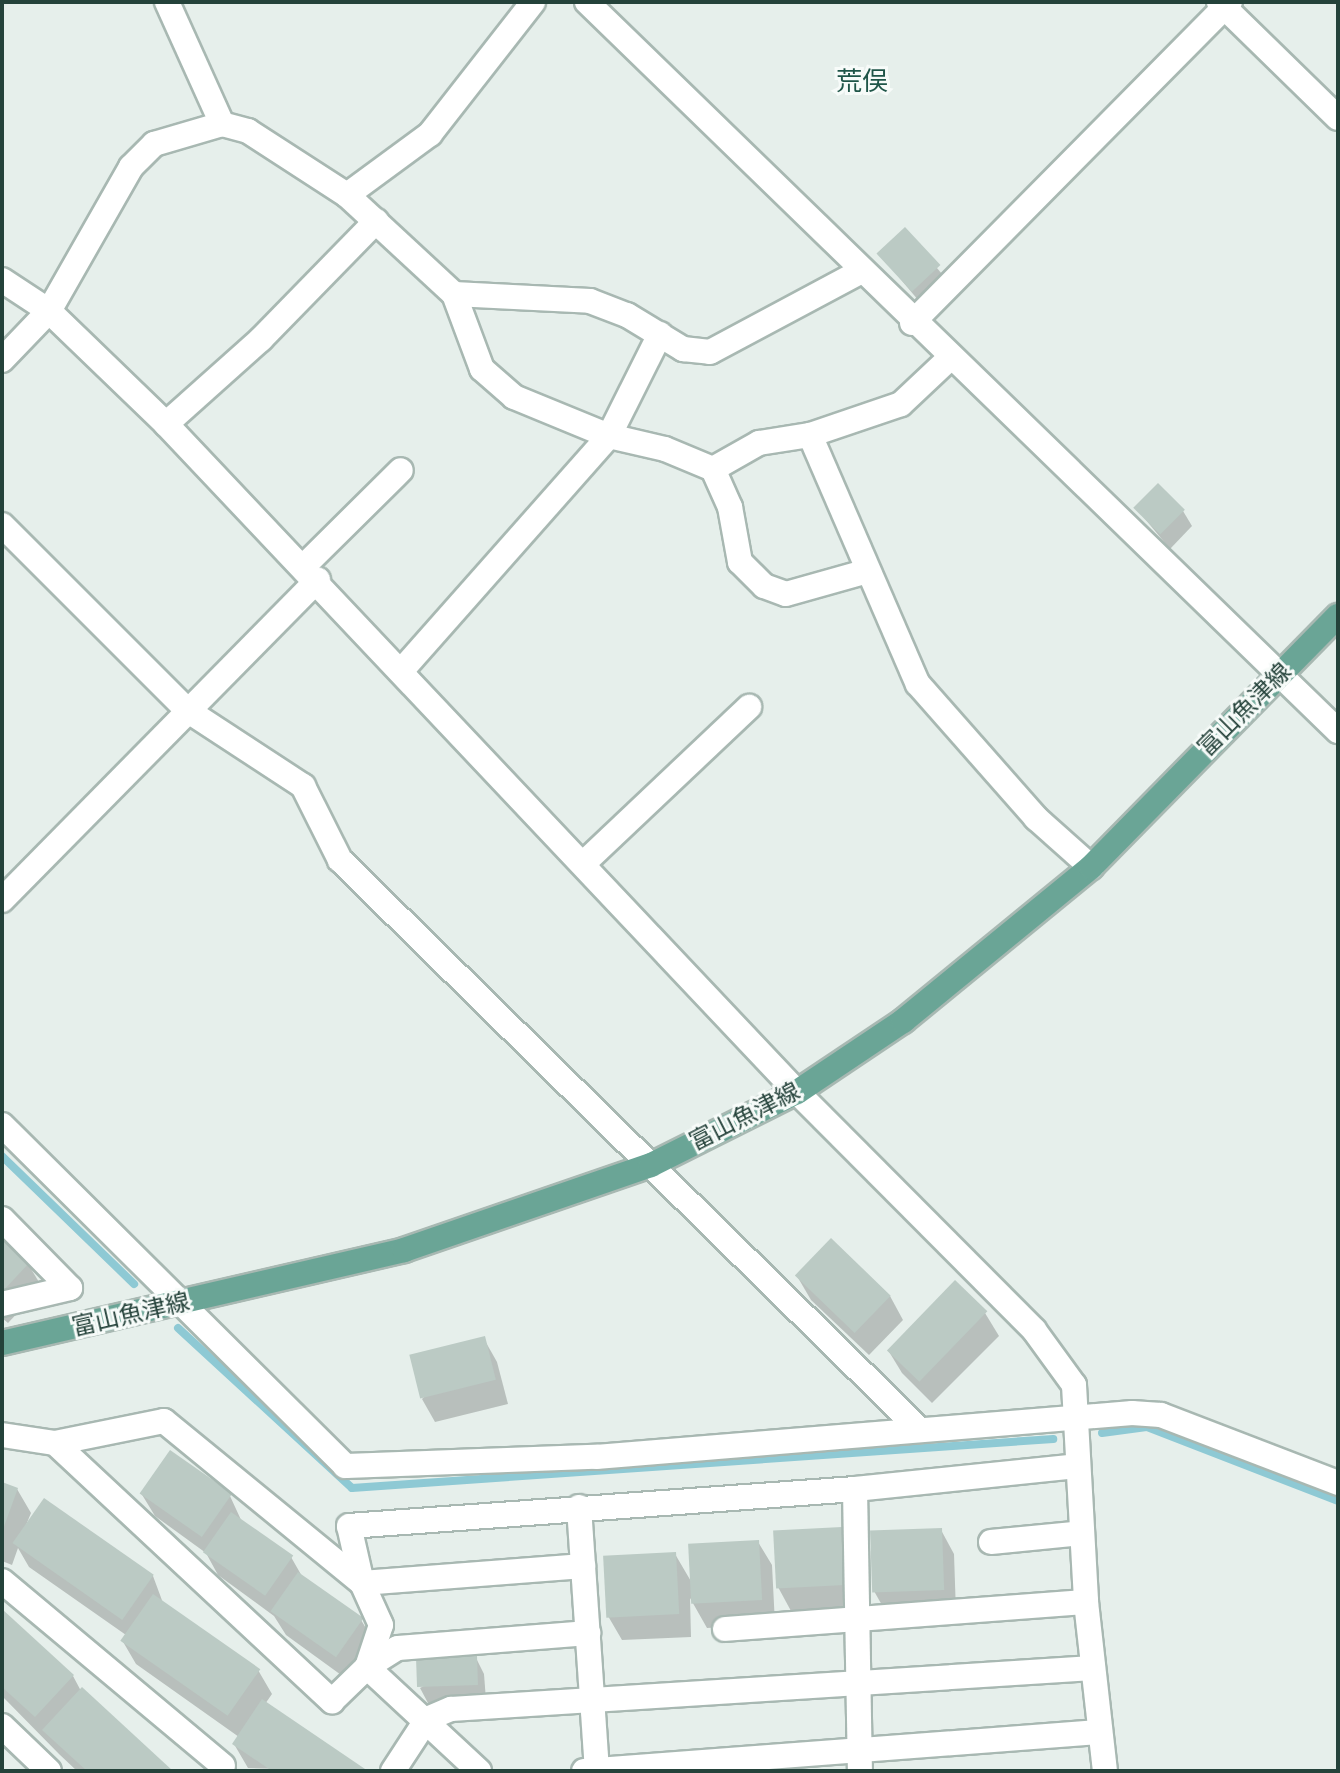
<!DOCTYPE html>
<meta charset="utf-8">
<style>
body{margin:0}
#map{position:relative;width:1340px;height:1773px;overflow:hidden;background:#e6efeb;font-family:Roboto,"Noto Sans JP",sans-serif}
div>[style]{position:absolute}
.shadow>*{inset:0;background:#0003;transform-origin:0 0}
.stream>*{height:8px;margin:-4px;padding:0 4px;transform-origin:4px;border-radius:4px;background:#8ec9d4}
.building>*{inset:0;background:#bbcac4;transform-origin:0 0}
.roads{filter:drop-shadow(2px 0 #a8b8b2) drop-shadow(-2px 0 #a8b8b2) drop-shadow(0 2px #a8b8b2) drop-shadow(0 -2px #a8b8b2)}
.street>*{height:24px;margin:-12px;padding:0 12px;transform-origin:12px;border-radius:12px;background:#fff}
.primary>*{height:24px;margin:-12px;padding:0 12px;transform-origin:12px;border-radius:12px;background:#6aa596}
span{translate:-50% -50%;white-space:nowrap;text-align:center;line-height:1.15;-webkit-text-stroke:6px #f7fbf9;paint-order:stroke}
.street-label{font-size:24px;color:#24423a}
.neighbourhood-label{font-size:26px;color:#1f5548}
.frame{position:absolute;inset:0;border:4px solid #24423a;pointer-events:none}
</style>
<div id="map">
<div class="shadow">
<i style="left:905px;top:230px;width:68px;height:35px;rotate:50deg"></i>
<i style="clip-path:polygon(1136px 508px,1183px 511px,1192px 526px,1170px 549px)"></i>
<i style="clip-path:polygon(2px 1239px,28px 1264px,42px 1287px,8px 1323px,2px 1318px)"></i>
<i style="clip-path:polygon(831px 1241px,890px 1296px,903px 1320px,869px 1355px,811px 1300px,797px 1276px)"></i>
<i style="clip-path:polygon(985px 1313px,999px 1336px,932px 1403px,902px 1373px,888px 1350px)"></i>
<i style="clip-path:polygon(484px 1339px,497px 1362px,508px 1404px,435px 1422px,422px 1399px)"></i>
<i style="clip-path:polygon(2px 1484px,17px 1489px,31px 1513px,26px 1525px,153px 1576px,163px 1603px,258px 1670px,272px 1694px,265px 1704px,365px 1771px,248px 1768px,234px 1744px,239px 1737px,136px 1664px,122px 1640px,126px 1635px,29px 1567px,18px 1548px,12px 1565px,2px 1561px)"></i>
<i style="clip-path:polygon(141px 1493px,230px 1496px,242px 1522px,291px 1557px,303px 1578px,361px 1620px,375px 1643px,348px 1680px,286px 1635px,274px 1616px,218px 1575px,206px 1553px,155px 1516px)"></i>
<i style="clip-path:polygon(841px 1529px,855px 1552px,857px 1608px,791px 1611px,778px 1587px)"></i>
<i style="clip-path:polygon(941px 1530px,954px 1554px,956px 1613px,887px 1614px,874px 1591px)"></i>
<i style="clip-path:polygon(758px 1542px,772px 1565px,775px 1624px,707px 1628px,690px 1598px,691px 1637px,622px 1640px,608px 1616px,675px 1554px,692px 1583px)"></i>
<i style="clip-path:polygon(2px 1612px,73px 1676px,81px 1691px,170px 1771px,77px 1771px,59px 1754px,2px 1696px)"></i>
<i style="clip-path:polygon(476px 1658px,484px 1674px,486px 1700px,428px 1703px,420px 1688px)"></i>
</div>
<div class="stream">
<i style="left:2px;top:1156px;width:184px;rotate:44.1deg"></i>
<i style="left:178px;top:1328px;width:236px;rotate:42.6deg"></i>
<i style="left:352px;top:1488px;width:703px;rotate:-4deg"></i>
<i style="left:1102px;top:1433px;width:45px;rotate:-7.6deg"></i>
<i style="left:1147px;top:1427px;width:205px;rotate:21.2deg"></i>
</div>
<div class="building">
<i style="left:905px;top:227px;width:52px;height:39px;rotate:47deg"></i>
<i style="left:1158px;top:483px;width:38px;height:35px;rotate:45deg"></i>
<i style="clip-path:polygon(2px 1236px,30px 1262px,2px 1292px)"></i>
<i style="left:831px;top:1238px;width:83px;height:52px;rotate:44deg"></i>
<i style="left:955px;top:1280px;width:45px;height:98px;rotate:44deg"></i>
<i style="left:485px;top:1336px;width:45px;height:78px;rotate:76deg"></i>
<i style="left:170px;top:1450px;width:76px;height:53px;rotate:35deg"></i>
<i style="clip-path:polygon(2px 1482px,18px 1488px,2px 1532px)"></i>
<i style="left:44px;top:1498px;width:134px;height:55px;rotate:35deg"></i>
<i style="left:231px;top:1512px;width:76px;height:49px;rotate:35deg"></i>
<i style="left:842px;top:1527px;width:58px;height:69px;rotate:87deg"></i>
<i style="left:942px;top:1528px;width:62px;height:72px;rotate:88deg"></i>
<i style="left:759px;top:1540px;width:60px;height:71px;rotate:87deg"></i>
<i style="left:676px;top:1552px;width:62px;height:73px;rotate:87deg"></i>
<i style="left:298px;top:1572px;width:80px;height:48px;rotate:35deg"></i>
<i style="left:153px;top:1594px;width:131px;height:57px;rotate:35deg"></i>
<i style="clip-path:polygon(2px 1609px,74px 1675px,35px 1717px,2px 1687px)"></i>
<i style="left:477px;top:1656px;width:29px;height:61px;rotate:88deg"></i>
<i style="clip-path:polygon(82px 1687px,173px 1771px,87px 1771px,42px 1730px)"></i>
<i style="clip-path:polygon(262px 1699px,368px 1771px,272px 1771px,232px 1744px)"></i>
</div>
<div class="roads">
<div class="street">
<i style="left:167px;top:2px;width:134px;rotate:65.7deg"></i>
<i style="left:587px;top:2px;width:1047px;rotate:44.15deg"></i>
<i style="left:1219px;top:2px;width:166px;rotate:44.3deg"></i>
<i style="left:347px;top:195px;width:103px;rotate:-36.3deg"></i>
<i style="left:430px;top:134px;width:167px;rotate:-52deg"></i>
<i style="left:2px;top:280px;width:56px;rotate:33.4deg"></i>
<i style="left:49px;top:311px;width:163px;rotate:44deg"></i>
<i style="left:166px;top:424px;width:919px;rotate:46.63deg"></i>
<i style="left:797px;top:1092px;width:336px;rotate:45.1deg"></i>
<i style="left:1034px;top:1330px;width:68px;rotate:54deg"></i>
<i style="left:1074px;top:1385px;width:217px;rotate:86.8deg"></i>
<i style="left:1086px;top:1602px;width:170px;rotate:83.6deg"></i>
<i style="left:454px;top:294px;width:80px;rotate:69.5deg"></i>
<i style="left:482px;top:369px;width:43px;rotate:41.2deg"></i>
<i style="left:514px;top:397px;width:103px;rotate:22.3deg"></i>
<i style="left:609px;top:436px;width:57px;rotate:13.1deg"></i>
<i style="left:665px;top:449px;width:52px;rotate:22.6deg"></i>
<i style="left:713px;top:469px;width:53px;rotate:-29.5deg"></i>
<i style="left:759px;top:443px;width:52px;rotate:-8.9deg"></i>
<i style="left:810px;top:435px;width:96px;rotate:-18.8deg"></i>
<i style="left:901px;top:404px;width:66px;rotate:-43.2deg"></i>
<i style="left:912px;top:323px;width:452px;rotate:-45.3deg"></i>
<i style="left:2px;top:360px;width:68px;rotate:-46.2deg"></i>
<i style="left:49px;top:311px;width:166px;rotate:-60.3deg"></i>
<i style="left:131px;top:167px;width:33px;rotate:-45deg"></i>
<i style="left:154px;top:144px;width:71px;rotate:-16.4deg"></i>
<i style="left:222px;top:124px;width:27px;rotate:15deg"></i>
<i style="left:248px;top:131px;width:118px;rotate:32.9deg"></i>
<i style="left:347px;top:195px;width:146px;rotate:42.8deg"></i>
<i style="left:454px;top:294px;width:136px;rotate:2.9deg"></i>
<i style="left:590px;top:301px;width:40px;rotate:21deg"></i>
<i style="left:627px;top:315px;width:66px;rotate:31.3deg"></i>
<i style="left:683px;top:349px;width:27px;rotate:6deg"></i>
<i style="left:710px;top:352px;width:170px;rotate:-28.1deg"></i>
<i style="left:166px;top:424px;width:127px;rotate:-41.8deg"></i>
<i style="left:261px;top:339px;width:165px;rotate:-45.7deg"></i>
<i style="left:810px;top:435px;width:271px;rotate:66.6deg"></i>
<i style="left:918px;top:684px;width:179px;rotate:48.6deg"></i>
<i style="left:1036px;top:818px;width:74px;rotate:41.7deg"></i>
<i style="left:713px;top:469px;width:42px;rotate:65.9deg"></i>
<i style="left:730px;top:507px;width:56px;rotate:79.7deg"></i>
<i style="left:740px;top:562px;width:34px;rotate:45deg"></i>
<i style="left:764px;top:586px;width:23px;rotate:20deg"></i>
<i style="left:786px;top:594px;width:85px;rotate:-15.7deg"></i>
<i style="left:2px;top:525px;width:262px;rotate:45deg"></i>
<i style="left:187px;top:710px;width:139px;rotate:33.2deg"></i>
<i style="left:303px;top:786px;width:83px;rotate:63.4deg"></i>
<i style="left:340px;top:860px;width:812px;rotate:44.5deg"></i>
<i style="left:304px;top:566px;width:136px;rotate:-44.7deg"></i>
<i style="left:402px;top:670px;width:312px;rotate:-48.5deg"></i>
<i style="left:609px;top:436px;width:114px;rotate:-63.4deg"></i>
<i style="left:585px;top:862px;width:226px;rotate:-43.4deg"></i>
<i style="left:2px;top:900px;width:450px;rotate:-45.4deg"></i>
<i style="left:2px;top:1125px;width:484px;rotate:44.8deg"></i>
<i style="left:345px;top:1466px;width:251px;rotate:-2.1deg"></i>
<i style="left:596px;top:1457px;width:538px;rotate:-4.69deg"></i>
<i style="left:1132px;top:1413px;width:29px;rotate:4deg"></i>
<i style="left:1161px;top:1415px;width:190px;rotate:21deg"></i>
<i style="left:2px;top:1219px;width:97px;rotate:45.4deg"></i>
<i style="left:70px;top:1288px;width:70px;rotate:166.8deg"></i>
<i style="left:2px;top:1435px;width:54px;rotate:8.6deg"></i>
<i style="left:55px;top:1443px;width:379px;rotate:43deg"></i>
<i style="left:332px;top:1701px;width:49px;rotate:-44.2deg"></i>
<i style="left:367px;top:1667px;width:36px;rotate:-32deg"></i>
<i style="left:398px;top:1648px;width:191px;rotate:-4.5deg"></i>
<i style="left:55px;top:1443px;width:111px;rotate:-11.4deg"></i>
<i style="left:164px;top:1421px;width:256px;rotate:39.3deg"></i>
<i style="left:362px;top:1583px;width:222px;rotate:-4.4deg"></i>
<i style="left:855px;top:1489px;width:282px;rotate:89deg"></i>
<i style="left:579px;top:1507px;width:265px;rotate:86.1deg"></i>
<i style="left:991px;top:1542px;width:91px;rotate:-5.6deg"></i>
<i style="left:2px;top:1581px;width:288px;rotate:39.9deg"></i>
<i style="left:725px;top:1629px;width:362px;rotate:-4.3deg"></i>
<i style="left:367px;top:1667px;width:44px;rotate:-71.6deg"></i>
<i style="left:381px;top:1625px;width:46px;rotate:-114.3deg"></i>
<i style="left:362px;top:1583px;width:58px;rotate:-102.8deg"></i>
<i style="left:349px;top:1526px;width:507px;rotate:-4.18deg"></i>
<i style="left:855px;top:1489px;width:223px;rotate:-5.9deg"></i>
<i style="left:367px;top:1667px;width:153px;rotate:42.9deg"></i>
<i style="left:2px;top:1726px;width:65px;rotate:43.8deg"></i>
<i style="left:393px;top:1771px;width:62px;rotate:-56.8deg"></i>
<i style="left:427px;top:1719px;width:26px;rotate:-23deg"></i>
<i style="left:451px;top:1709px;width:643px;rotate:-3.65deg"></i>
<i style="left:584px;top:1771px;width:516px;rotate:-4.33deg"></i>
</div>
<div class="primary">
<i style="left:2px;top:1343px;width:413px;rotate:-13deg"></i>
<i style="left:404px;top:1250px;width:261px;rotate:-19deg"></i>
<i style="left:651px;top:1165px;width:163px;rotate:-26.6deg"></i>
<i style="left:797px;top:1092px;width:128px;rotate:-33.8deg"></i>
<i style="left:903px;top:1021px;width:243px;rotate:-39.3deg"></i>
<i style="left:1091px;top:867px;width:352px;rotate:-45.5deg"></i>
</div>
</div>
<div class="street-label">
<span style="left:1245px;top:710px;rotate:-45deg">富山魚津線</span>
<span style="left:745px;top:1117px;rotate:-27deg">富山魚津線</span>
<span style="left:131px;top:1315px;rotate:-13deg">富山魚津線</span>
</div>
<div class="neighbourhood-label">
<span style="left:862px;top:82px">荒俣</span>
</div>
<div class="frame"></div>
</div>
